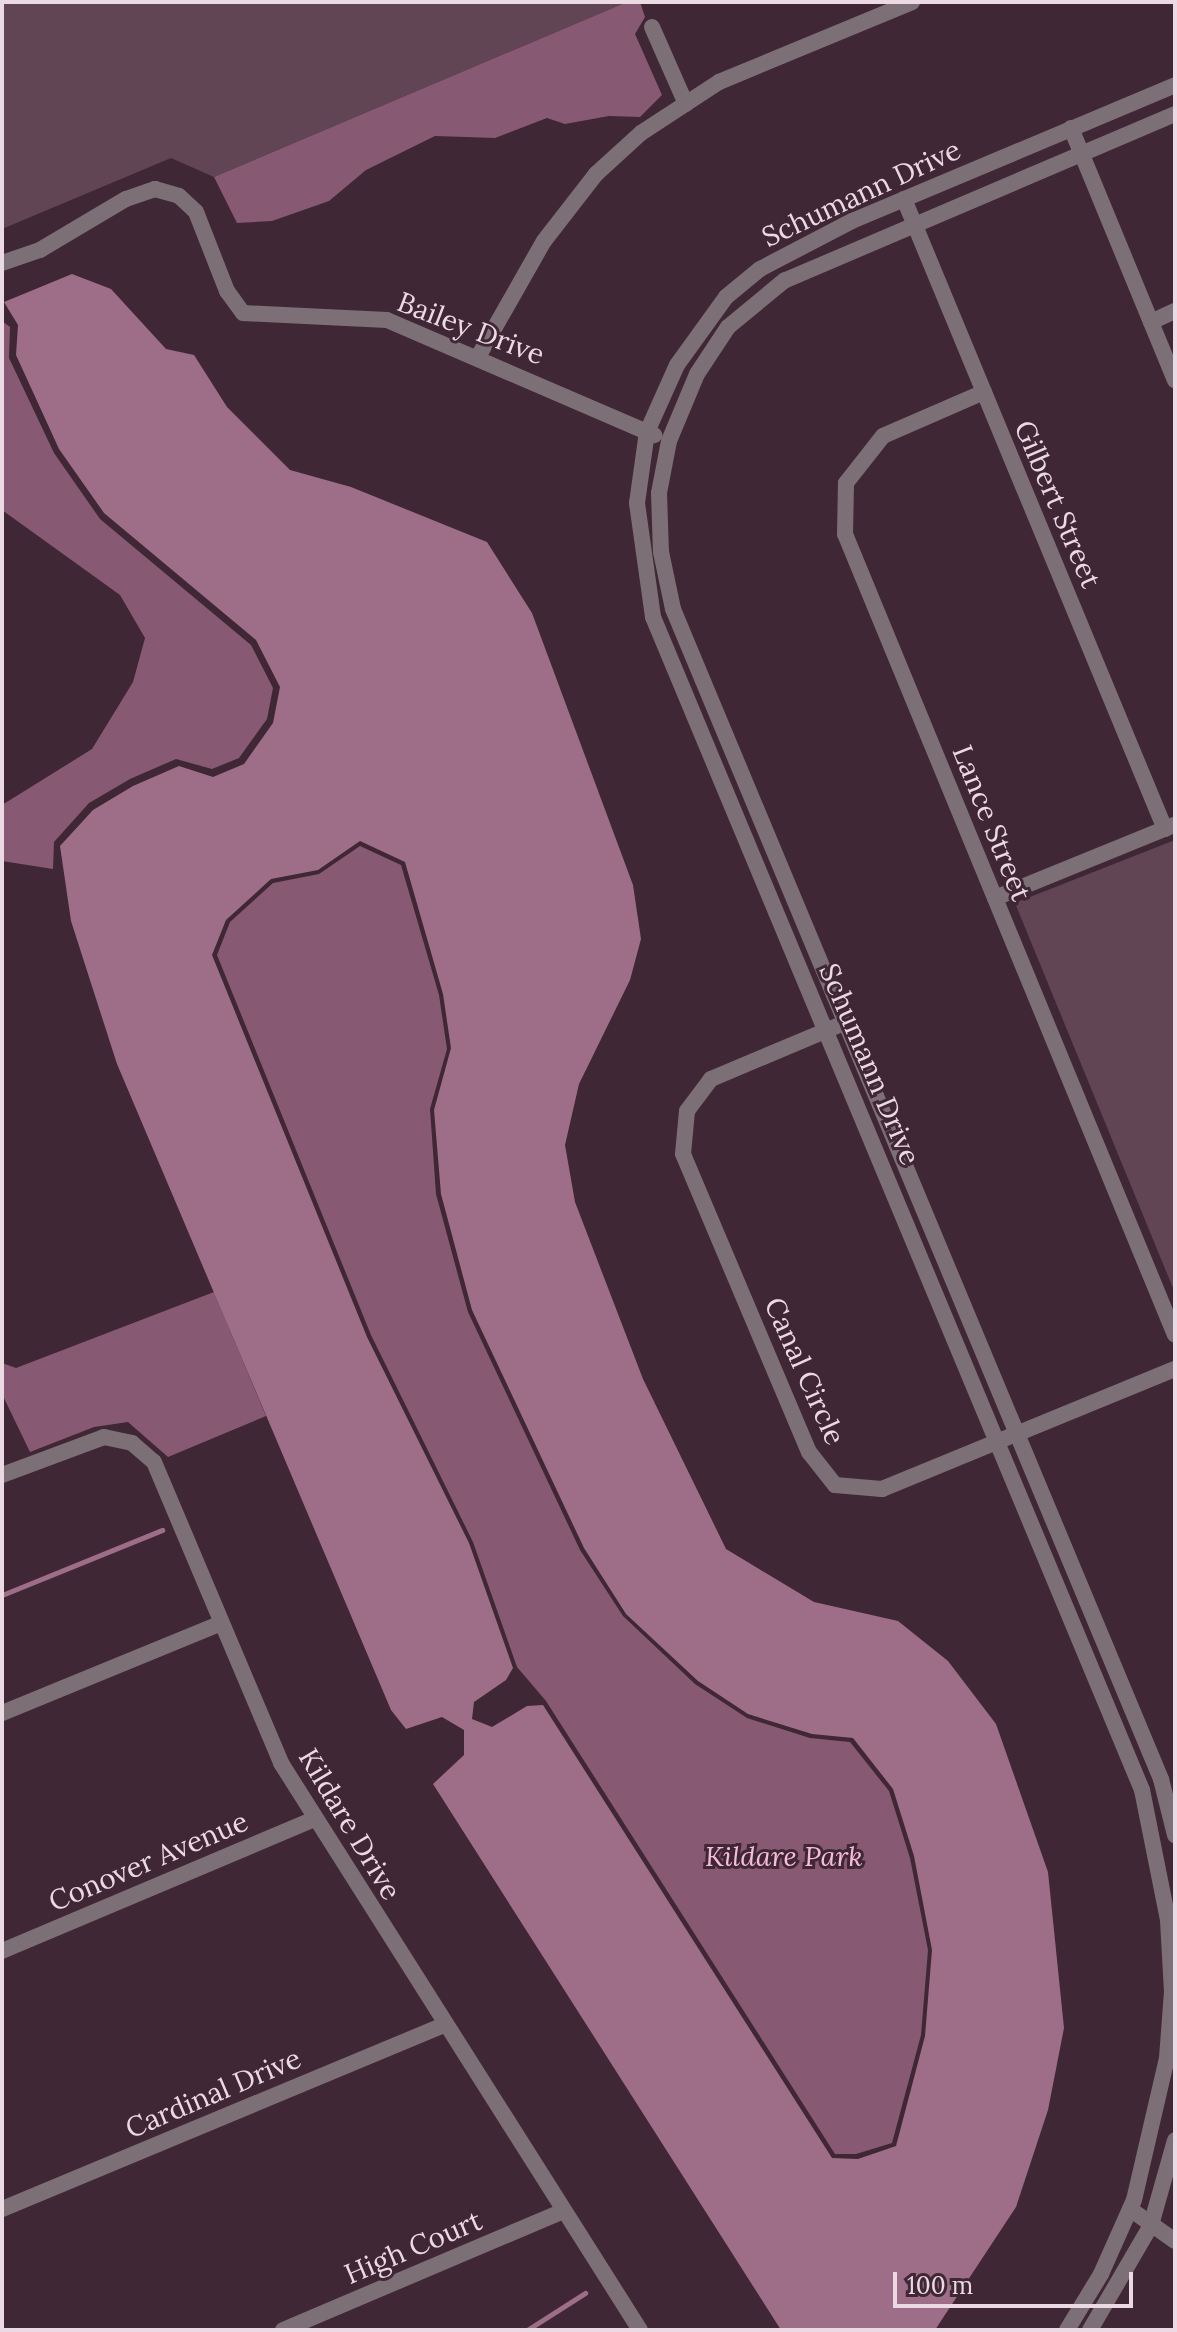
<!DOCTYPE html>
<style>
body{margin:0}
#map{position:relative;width:1177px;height:2332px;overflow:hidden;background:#402735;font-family:Lora,serif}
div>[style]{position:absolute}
.green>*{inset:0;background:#624555}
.forest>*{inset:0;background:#875973}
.water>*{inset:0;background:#9e6e88}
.stream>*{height:5px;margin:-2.5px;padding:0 2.5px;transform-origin:2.5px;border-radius:2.5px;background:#9e6e88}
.minor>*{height:16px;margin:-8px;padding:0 8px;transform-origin:8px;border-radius:8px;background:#7d6f76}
span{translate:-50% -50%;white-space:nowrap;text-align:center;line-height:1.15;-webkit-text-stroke:6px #402735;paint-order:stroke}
.street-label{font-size:28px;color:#ebdae3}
.park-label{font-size:28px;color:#f7bbdb;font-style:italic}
.frame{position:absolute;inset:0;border:4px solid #ebdae3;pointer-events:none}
.scale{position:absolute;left:893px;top:2272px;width:240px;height:36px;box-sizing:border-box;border:4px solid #ebdae3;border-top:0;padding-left:10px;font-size:24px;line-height:28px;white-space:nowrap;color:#ebdae3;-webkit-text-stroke:6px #402735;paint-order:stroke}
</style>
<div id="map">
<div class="green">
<i style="clip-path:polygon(2px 2px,627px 2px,214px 177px,171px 158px,2px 229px)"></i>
<i style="clip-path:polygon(1175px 840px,1175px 1293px,1015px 903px)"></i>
</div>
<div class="forest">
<i style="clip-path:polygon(627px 2px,640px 2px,645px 17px,635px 34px,662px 95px,640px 117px,609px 116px,565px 124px,547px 118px,495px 138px,435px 136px,366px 170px,329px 201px,272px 221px,237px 223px,214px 177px)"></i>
<i style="clip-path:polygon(2px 321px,10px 327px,9px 358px,54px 453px,100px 519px,251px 645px,273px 688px,267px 719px,239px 758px,212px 769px,176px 759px,130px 779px,89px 803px,54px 842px,53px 869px,2px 861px,2px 805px,92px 749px,133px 682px,145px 638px,120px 595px,2px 510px)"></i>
<i style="clip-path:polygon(360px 846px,401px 865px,439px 995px,447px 1049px,430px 1109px,436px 1194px,468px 1312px,580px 1550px,623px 1616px,695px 1684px,747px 1718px,810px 1738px,850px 1742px,889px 1791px,910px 1858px,928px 1950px,921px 2035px,892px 2143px,856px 2154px,835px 2154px,546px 1701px,517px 1667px,473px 1542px,371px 1335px,217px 955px,230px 922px,273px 883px,319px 874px)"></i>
<i style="clip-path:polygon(214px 1292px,266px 1416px,168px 1457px,128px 1422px,94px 1427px,30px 1452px,2px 1394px,2px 1363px,16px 1368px)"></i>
</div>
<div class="water">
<i style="clip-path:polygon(evenodd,72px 274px,111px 289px,166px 349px,194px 355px,227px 407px,290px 470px,351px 487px,487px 542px,532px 613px,633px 885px,641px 939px,630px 980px,579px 1084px,565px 1145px,575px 1202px,643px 1379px,726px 1549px,814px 1602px,898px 1621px,948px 1661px,996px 1724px,1048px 1872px,1064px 2028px,1048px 2110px,1016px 2207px,935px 2330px,781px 2330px,433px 1784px,464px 1755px,464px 1730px,442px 1717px,406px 1729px,391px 1710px,117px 1064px,71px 921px,60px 846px,93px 810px,133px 786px,179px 766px,213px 777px,244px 764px,273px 723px,280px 687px,256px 640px,104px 513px,59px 449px,16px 355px,18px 325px,4px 302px,72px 274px,360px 841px,405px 862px,443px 994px,451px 1048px,434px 1110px,441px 1194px,472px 1310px,584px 1548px,626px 1614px,698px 1681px,748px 1714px,812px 1734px,853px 1738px,893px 1789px,914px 1856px,932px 1950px,925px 2036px,896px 2146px,858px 2159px,832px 2158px,543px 1705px,527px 1706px,492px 1727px,472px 1719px,474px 1702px,506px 1680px,513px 1668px,469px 1543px,367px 1337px,212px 955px,226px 920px,271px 879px,318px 870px,360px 841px)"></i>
</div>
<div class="stream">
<i style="left:2px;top:1595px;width:173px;rotate:-22.1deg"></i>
<i style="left:527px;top:2330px;width:69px;rotate:-32.5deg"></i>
</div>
<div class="minor">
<i style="left:652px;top:27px;width:84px;rotate:66.2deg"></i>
<i style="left:1175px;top:114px;width:424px;rotate:156.9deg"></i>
<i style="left:785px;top:280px;width:74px;rotate:140.5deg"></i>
<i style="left:728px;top:327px;width:56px;rotate:123.4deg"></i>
<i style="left:697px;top:374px;width:73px;rotate:112.7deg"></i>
<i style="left:669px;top:441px;width:53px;rotate:100.9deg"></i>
<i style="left:659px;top:493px;width:59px;rotate:88.1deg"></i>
<i style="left:661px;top:552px;width:58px;rotate:78.1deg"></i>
<i style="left:673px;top:609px;width:1268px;rotate:67.36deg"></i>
<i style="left:1161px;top:1779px;width:58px;rotate:76deg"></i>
<i style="left:1071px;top:128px;width:273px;rotate:67.6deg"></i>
<i style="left:904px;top:199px;width:682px;rotate:67.5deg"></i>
<i style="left:2px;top:263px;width:40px;rotate:-18.9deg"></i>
<i style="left:40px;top:250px;width:100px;rotate:-30.7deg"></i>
<i style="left:126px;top:199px;width:31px;rotate:-19deg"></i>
<i style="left:155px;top:189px;width:25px;rotate:16deg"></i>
<i style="left:179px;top:196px;width:23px;rotate:43deg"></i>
<i style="left:196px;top:212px;width:85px;rotate:68.6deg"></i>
<i style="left:227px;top:291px;width:27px;rotate:54deg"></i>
<i style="left:243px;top:313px;width:144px;rotate:2.8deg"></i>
<i style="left:387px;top:320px;width:291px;rotate:23.3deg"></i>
<i style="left:1151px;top:322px;width:26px;rotate:-25deg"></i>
<i style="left:478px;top:357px;width:133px;rotate:-60.4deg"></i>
<i style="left:544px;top:241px;width:85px;rotate:-52.2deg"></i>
<i style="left:596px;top:174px;width:61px;rotate:-42.3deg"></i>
<i style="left:641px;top:133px;width:93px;rotate:-33.2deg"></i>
<i style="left:719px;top:82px;width:209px;rotate:-22.5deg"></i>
<i style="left:984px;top:392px;width:110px;rotate:156.5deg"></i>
<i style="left:883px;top:436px;width:60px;rotate:128.2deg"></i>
<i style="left:846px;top:483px;width:51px;rotate:91.1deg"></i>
<i style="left:845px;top:534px;width:866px;rotate:67.61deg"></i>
<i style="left:995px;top:898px;width:193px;rotate:-22.2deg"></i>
<i style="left:837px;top:1026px;width:137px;rotate:157.2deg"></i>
<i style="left:711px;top:1079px;width:40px;rotate:127deg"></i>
<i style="left:687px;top:1111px;width:43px;rotate:95.3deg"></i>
<i style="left:683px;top:1154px;width:324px;rotate:67.1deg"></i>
<i style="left:809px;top:1452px;width:42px;rotate:51.8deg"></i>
<i style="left:835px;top:1485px;width:47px;rotate:4.9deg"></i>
<i style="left:882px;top:1489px;width:317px;rotate:-22.3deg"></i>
<i style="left:2px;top:1475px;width:109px;rotate:-20.4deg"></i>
<i style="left:104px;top:1437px;width:29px;rotate:12deg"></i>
<i style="left:132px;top:1443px;width:29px;rotate:41deg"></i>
<i style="left:154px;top:1462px;width:327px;rotate:67.1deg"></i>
<i style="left:281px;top:1763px;width:671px;rotate:57.66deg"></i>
<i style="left:2px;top:1713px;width:235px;rotate:-22.3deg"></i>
<i style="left:2px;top:1951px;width:340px;rotate:-22.9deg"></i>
<i style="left:2px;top:2209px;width:479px;rotate:-22.6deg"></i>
<i style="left:1130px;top:2209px;width:55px;rotate:35.4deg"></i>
<i style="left:283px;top:2330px;width:305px;rotate:-23deg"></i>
<i style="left:1067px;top:2330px;width:66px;rotate:-58.7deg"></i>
<i style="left:1101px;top:2274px;width:81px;rotate:-66deg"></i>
<i style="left:1134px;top:2200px;width:146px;rotate:-76.9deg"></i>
<i style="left:1167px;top:2058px;width:66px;rotate:-85.7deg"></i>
<i style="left:1172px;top:1992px;width:72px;rotate:-93.2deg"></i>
<i style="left:1168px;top:1920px;width:133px;rotate:-101.3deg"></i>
<i style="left:1142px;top:1790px;width:1271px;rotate:-112.63deg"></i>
<i style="left:653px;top:617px;width:115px;rotate:-98deg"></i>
<i style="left:637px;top:503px;width:72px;rotate:-82deg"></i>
<i style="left:647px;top:432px;width:73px;rotate:-65.9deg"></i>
<i style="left:677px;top:365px;width:84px;rotate:-54.2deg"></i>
<i style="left:726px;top:297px;width:44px;rotate:-39.5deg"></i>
<i style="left:760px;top:269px;width:104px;rotate:-27.6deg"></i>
<i style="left:852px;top:221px;width:350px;rotate:-22.8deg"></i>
<i style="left:1090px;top:2330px;width:121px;rotate:-59.8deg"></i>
<i style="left:1151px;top:2225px;width:88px;rotate:-74.2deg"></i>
</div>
<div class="street-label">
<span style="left:861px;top:193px;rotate:-25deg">Schumann Drive</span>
<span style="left:471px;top:328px;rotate:21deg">Bailey Drive</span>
<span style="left:1058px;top:504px;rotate:67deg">Gilbert Street</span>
<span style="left:992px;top:823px;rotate:68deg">Lance Street</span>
<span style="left:870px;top:1064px;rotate:67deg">Schumann Drive</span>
<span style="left:805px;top:1371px;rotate:66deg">Canal Circle</span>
<span style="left:350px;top:1824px;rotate:59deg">Kildare Drive</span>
<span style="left:148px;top:1861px;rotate:-23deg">Conover Avenue</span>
<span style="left:213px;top:2093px;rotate:-23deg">Cardinal Drive</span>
<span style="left:413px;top:2247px;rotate:-23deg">High Court</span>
</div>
<div class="park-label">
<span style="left:784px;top:1856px">Kildare Park</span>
</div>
<div class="frame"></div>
<div class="scale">100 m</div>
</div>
